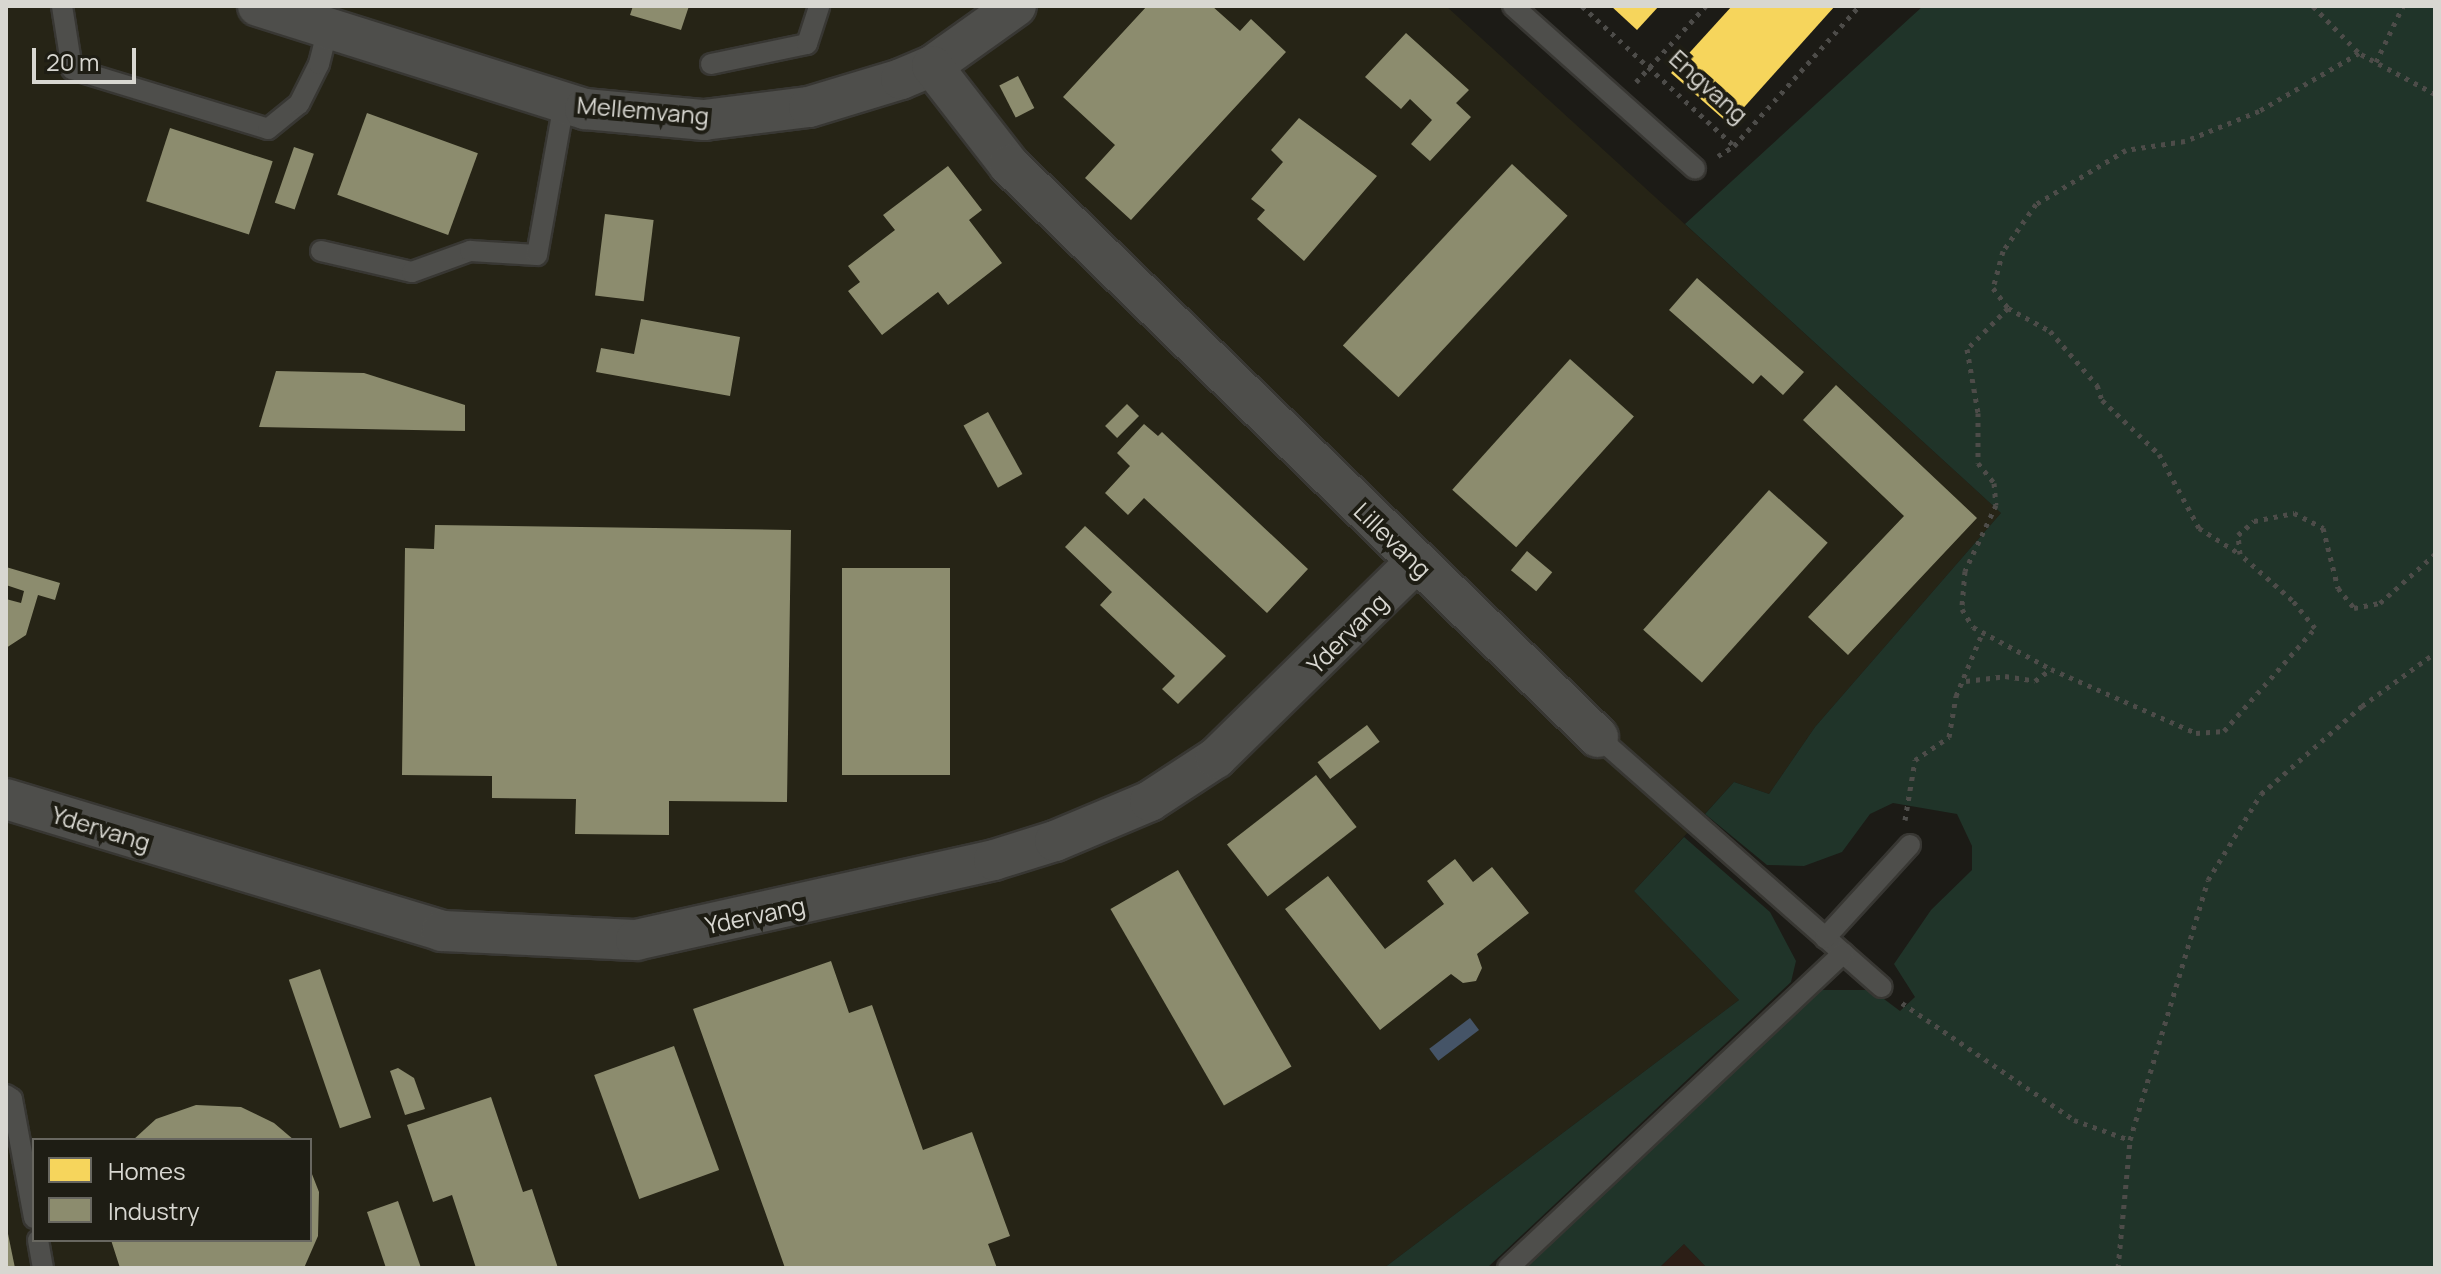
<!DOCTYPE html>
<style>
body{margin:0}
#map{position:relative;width:2441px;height:1274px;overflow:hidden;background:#1c1b16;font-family:Manrope,sans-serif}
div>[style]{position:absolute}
.commercial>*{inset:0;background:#2c1e16}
.built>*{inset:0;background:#262416}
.green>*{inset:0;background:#203429}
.water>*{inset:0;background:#455467;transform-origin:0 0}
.homes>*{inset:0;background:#f6d55c}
.industry>*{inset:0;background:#8c8c6e;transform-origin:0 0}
.path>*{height:5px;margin-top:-2.5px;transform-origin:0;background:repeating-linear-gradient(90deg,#4d4c49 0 4px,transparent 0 10px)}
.roads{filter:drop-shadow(2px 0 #383733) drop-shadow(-2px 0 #383733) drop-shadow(0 2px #383733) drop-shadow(0 -2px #383733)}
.lane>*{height:20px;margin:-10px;padding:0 10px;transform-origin:10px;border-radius:10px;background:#4e4e4b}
.street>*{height:40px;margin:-20px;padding:0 20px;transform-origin:20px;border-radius:20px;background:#4e4e4b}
span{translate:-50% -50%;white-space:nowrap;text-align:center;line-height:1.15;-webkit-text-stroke:8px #1e1d14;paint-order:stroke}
.street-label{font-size:24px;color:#d8d7d1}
.frame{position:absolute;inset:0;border:8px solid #d8d7d1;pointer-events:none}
.legend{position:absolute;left:32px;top:1138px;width:280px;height:104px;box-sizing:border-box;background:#1e1d14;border:2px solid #686760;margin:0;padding:10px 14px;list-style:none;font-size:24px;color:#d8d7d1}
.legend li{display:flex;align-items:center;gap:16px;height:40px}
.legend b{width:40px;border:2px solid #686760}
.scale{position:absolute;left:32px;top:48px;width:104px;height:36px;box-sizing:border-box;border:4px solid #d8d7d1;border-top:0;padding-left:10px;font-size:24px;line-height:28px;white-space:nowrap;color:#d8d7d1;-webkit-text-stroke:6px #1e1d14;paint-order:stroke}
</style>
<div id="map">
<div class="commercial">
<i style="clip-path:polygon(1684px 1244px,1707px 1268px,1659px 1268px)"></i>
</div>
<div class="built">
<i style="clip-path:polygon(evenodd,6px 6px,1446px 6px,2001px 513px,1815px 727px,1769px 794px,1734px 782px,1634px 891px,1739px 1000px,1384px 1268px,6px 1268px,6px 6px,34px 1140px,310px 1140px,310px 1240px,34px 1240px,34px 1140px)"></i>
</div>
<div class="green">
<i style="clip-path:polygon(1923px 6px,2435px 6px,2435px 1268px,1707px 1268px,1684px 1244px,1659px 1268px,1525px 1268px,1813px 990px,1872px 990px,1900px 1011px,1915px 997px,1894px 964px,1931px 910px,1972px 870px,1972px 846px,1957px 814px,1893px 803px,1870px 814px,1842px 852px,1804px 866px,1767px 865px,1705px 814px,1734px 782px,1769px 794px,1815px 727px,2001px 513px,1685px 224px)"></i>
<i style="clip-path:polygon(1684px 837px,1770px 912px,1796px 961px,1791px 982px,1487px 1268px,1384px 1268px,1739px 1000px,1634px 891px)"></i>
</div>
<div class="water">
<i style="left:1470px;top:1018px;width:15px;height:51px;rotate:53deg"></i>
</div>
<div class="homes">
<i style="clip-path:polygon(1611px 6px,1659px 6px,1637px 30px)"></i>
<i style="clip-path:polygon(1732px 6px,1835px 6px,1729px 124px,1671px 73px)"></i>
</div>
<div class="industry">
<i style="clip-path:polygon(633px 6px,689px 6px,681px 30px,630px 15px)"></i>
<i style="clip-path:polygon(1147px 6px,1212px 6px,1240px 31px,1251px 19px,1286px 52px,1131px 220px,1085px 178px,1115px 145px,1063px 97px)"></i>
<i style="clip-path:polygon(1406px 33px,1469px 90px,1456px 103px,1471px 117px,1430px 161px,1411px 144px,1432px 120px,1410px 99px,1401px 109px,1365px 77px)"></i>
<i style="left:1018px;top:76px;width:36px;height:21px;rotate:63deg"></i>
<i style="left:367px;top:113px;width:118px;height:87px;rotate:20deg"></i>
<i style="clip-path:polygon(1299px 118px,1377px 176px,1304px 261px,1257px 219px,1265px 210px,1251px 199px,1283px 162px,1271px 150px)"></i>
<i style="left:170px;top:128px;width:108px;height:77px;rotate:18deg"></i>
<i style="left:294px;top:147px;width:21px;height:59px;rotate:19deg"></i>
<i style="left:1512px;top:164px;width:76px;height:248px;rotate:43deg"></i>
<i style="clip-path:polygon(948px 166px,982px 210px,969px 220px,1002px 263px,948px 305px,938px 292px,882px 335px,848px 291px,860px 282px,848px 266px,895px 230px,883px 215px)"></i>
<i style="left:605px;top:214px;width:49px;height:82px;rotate:7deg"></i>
<i style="clip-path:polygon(1697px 278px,1804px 372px,1783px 395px,1761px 375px,1753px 384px,1669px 310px)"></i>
<i style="clip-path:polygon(641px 319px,740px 337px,730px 396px,596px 372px,601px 348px,634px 354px)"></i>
<i style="left:1570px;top:359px;width:86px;height:176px;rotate:42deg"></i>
<i style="clip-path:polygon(276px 371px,364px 373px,465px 405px,465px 431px,259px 427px)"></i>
<i style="clip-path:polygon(1836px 385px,1977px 518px,1848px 655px,1808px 617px,1904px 516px,1803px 420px)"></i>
<i style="left:1127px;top:404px;width:17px;height:31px;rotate:45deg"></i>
<i style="left:988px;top:412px;width:71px;height:28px;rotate:61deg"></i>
<i style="clip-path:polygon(1144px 424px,1158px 436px,1162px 432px,1308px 569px,1267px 613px,1144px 498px,1128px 515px,1105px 493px,1130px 466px,1117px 453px)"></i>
<i style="left:1769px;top:490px;width:79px;height:188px;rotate:42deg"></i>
<i style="clip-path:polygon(435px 525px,791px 530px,787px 802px,669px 801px,669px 835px,575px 834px,576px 799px,492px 798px,492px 776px,402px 775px,405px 548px,434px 549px)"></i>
<i style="clip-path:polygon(1085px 526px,1226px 656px,1178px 704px,1162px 689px,1175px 676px,1100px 605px,1112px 592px,1065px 547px)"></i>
<i style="left:1527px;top:551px;width:33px;height:25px;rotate:40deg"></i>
<i style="clip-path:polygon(6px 567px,60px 583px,55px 600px,38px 595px,26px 635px,6px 648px,6px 599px,21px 603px,24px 591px,6px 585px)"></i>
<i style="left:842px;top:568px;width:108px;height:207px"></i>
<i style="left:1367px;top:725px;width:21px;height:62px;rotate:53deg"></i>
<i style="left:1316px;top:775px;width:66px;height:113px;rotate:52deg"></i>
<i style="clip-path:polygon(1455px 859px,1473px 882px,1492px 867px,1529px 913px,1477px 954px,1482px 968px,1476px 981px,1463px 983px,1451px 974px,1380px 1030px,1285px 909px,1328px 876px,1385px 949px,1444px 904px,1427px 881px)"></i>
<i style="left:1178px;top:870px;width:227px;height:78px;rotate:60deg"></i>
<i style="clip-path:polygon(831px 961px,849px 1013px,872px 1005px,923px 1150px,972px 1132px,1010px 1236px,988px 1244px,997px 1268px,785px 1268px,693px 1009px)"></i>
<i style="left:320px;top:969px;width:157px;height:33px;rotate:71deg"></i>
<i style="left:674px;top:1046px;width:132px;height:85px;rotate:70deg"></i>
<i style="clip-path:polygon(398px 1068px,414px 1078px,425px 1109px,405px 1115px,390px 1071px)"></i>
<i style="clip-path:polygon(491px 1097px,523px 1192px,532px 1189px,558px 1268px,476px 1268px,452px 1195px,433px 1202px,407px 1125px)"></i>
<i style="clip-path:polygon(196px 1105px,241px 1107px,274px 1123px,294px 1140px,133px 1140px,156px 1119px)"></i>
<i style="clip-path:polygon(310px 1169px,319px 1192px,318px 1236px,304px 1268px,120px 1268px,111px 1240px,310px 1240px)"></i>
<i style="clip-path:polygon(398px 1201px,421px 1268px,386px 1268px,367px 1212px)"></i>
<i style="clip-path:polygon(6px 1229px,7px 1229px,15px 1268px,6px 1268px)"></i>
</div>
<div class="path">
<i style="left:1582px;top:6px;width:207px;rotate:42.6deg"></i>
<i style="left:1734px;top:146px;width:188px;rotate:-48.2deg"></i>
<i style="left:2313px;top:6px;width:66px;rotate:45.6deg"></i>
<i style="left:2376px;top:62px;width:62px;rotate:-64.3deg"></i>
<i style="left:1636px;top:82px;width:103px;rotate:-47.4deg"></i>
<i style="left:2435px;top:94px;width:86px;rotate:-151.7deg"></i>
<i style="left:2359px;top:53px;width:116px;rotate:149.9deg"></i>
<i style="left:2259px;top:111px;width:80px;rotate:157.9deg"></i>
<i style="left:2185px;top:141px;width:60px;rotate:171.3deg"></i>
<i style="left:2126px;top:150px;width:105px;rotate:149deg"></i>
<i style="left:2036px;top:204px;width:57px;rotate:125.1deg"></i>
<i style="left:2003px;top:251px;width:38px;rotate:105deg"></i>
<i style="left:1993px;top:288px;width:25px;rotate:53deg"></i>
<i style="left:2008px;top:308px;width:58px;rotate:135deg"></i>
<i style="left:1967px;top:349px;width:65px;rotate:80.2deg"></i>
<i style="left:1978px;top:413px;width:50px;rotate:90deg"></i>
<i style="left:1978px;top:463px;width:26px;rotate:51deg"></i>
<i style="left:1994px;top:483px;width:22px;rotate:85deg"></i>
<i style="left:1996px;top:505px;width:73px;rotate:115.2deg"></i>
<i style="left:1965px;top:571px;width:38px;rotate:95deg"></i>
<i style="left:1962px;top:609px;width:21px;rotate:59deg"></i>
<i style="left:1973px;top:627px;width:89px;rotate:28.3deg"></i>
<i style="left:2051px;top:669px;width:158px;rotate:23.8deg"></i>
<i style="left:2196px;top:733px;width:28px;rotate:-4deg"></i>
<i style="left:2224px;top:731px;width:137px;rotate:-48.5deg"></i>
<i style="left:2315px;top:628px;width:36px;rotate:-129deg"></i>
<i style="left:2292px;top:600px;width:69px;rotate:-138.5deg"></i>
<i style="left:2240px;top:554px;width:19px;rotate:-96deg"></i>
<i style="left:2238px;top:535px;width:21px;rotate:-41deg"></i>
<i style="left:2254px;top:521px;width:41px;rotate:-11.3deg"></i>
<i style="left:2294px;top:513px;width:33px;rotate:27deg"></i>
<i style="left:2323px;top:528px;width:62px;rotate:76deg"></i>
<i style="left:2338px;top:588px;width:26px;rotate:51deg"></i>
<i style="left:2354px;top:608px;width:26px;rotate:-11deg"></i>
<i style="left:2380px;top:603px;width:74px;rotate:-41.7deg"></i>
<i style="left:1718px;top:156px;width:19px;rotate:-32deg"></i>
<i style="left:2008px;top:308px;width:48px;rotate:28.7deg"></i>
<i style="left:2050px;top:331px;width:72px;rotate:49deg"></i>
<i style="left:2097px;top:385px;width:16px;rotate:72deg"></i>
<i style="left:2102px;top:400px;width:79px;rotate:43.5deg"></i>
<i style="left:2159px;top:454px;width:84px;rotate:61.6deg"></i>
<i style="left:2199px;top:528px;width:49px;rotate:32.4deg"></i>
<i style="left:1966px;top:681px;width:39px;rotate:-7deg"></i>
<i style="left:2005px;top:676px;width:30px;rotate:9deg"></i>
<i style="left:2035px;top:681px;width:20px;rotate:-37deg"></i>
<i style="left:1905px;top:820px;width:61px;rotate:-80.5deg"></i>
<i style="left:1915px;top:760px;width:41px;rotate:-34.1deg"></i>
<i style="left:1949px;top:737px;width:42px;rotate:-80.3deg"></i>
<i style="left:1956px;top:696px;width:70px;rotate:-67.4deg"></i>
<i style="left:1902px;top:1003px;width:208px;rotate:34.2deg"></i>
<i style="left:2074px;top:1120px;width:59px;rotate:19.7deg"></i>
<i style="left:2118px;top:1268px;width:129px;rotate:-84.6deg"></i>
<i style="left:2130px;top:1140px;width:271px;rotate:-73.3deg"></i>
<i style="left:2208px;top:880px;width:101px;rotate:-58.4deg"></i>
<i style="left:2261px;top:794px;width:134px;rotate:-41.1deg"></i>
<i style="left:2362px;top:706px;width:90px;rotate:-36deg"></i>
</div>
<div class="roads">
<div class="lane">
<i style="left:62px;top:6px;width:64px;rotate:81deg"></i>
<i style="left:72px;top:69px;width:205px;rotate:17deg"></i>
<i style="left:268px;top:129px;width:40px;rotate:-39deg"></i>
<i style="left:299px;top:104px;width:45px;rotate:-63.4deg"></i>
<i style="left:319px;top:64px;width:37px;rotate:-76deg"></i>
<i style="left:1513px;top:6px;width:244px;rotate:41.8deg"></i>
<i style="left:711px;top:64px;width:98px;rotate:-11.8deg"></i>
<i style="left:807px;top:44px;width:40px;rotate:-72deg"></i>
<i style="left:321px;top:251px;width:93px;rotate:13deg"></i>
<i style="left:412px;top:272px;width:62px;rotate:-19.9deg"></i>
<i style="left:470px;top:251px;width:67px;rotate:3.4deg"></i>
<i style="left:537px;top:255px;width:154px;rotate:-79.9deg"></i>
<i style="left:1598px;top:737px;width:378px;rotate:41.4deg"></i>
<i style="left:1825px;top:938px;width:126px;rotate:-47.6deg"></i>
<i style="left:6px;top:1095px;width:7px;rotate:34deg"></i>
<i style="left:12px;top:1099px;width:121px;rotate:79.5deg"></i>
<i style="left:38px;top:1240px;width:28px;rotate:80deg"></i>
<i style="left:1508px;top:1268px;width:460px;rotate:-43.2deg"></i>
</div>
<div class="street">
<i style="left:258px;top:6px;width:343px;rotate:17.5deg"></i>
<i style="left:585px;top:109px;width:120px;rotate:5.3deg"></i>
<i style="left:704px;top:120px;width:106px;rotate:-7.1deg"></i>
<i style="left:809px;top:107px;width:96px;rotate:-16.9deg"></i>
<i style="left:901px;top:79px;width:34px;rotate:-23deg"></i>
<i style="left:932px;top:66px;width:103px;rotate:-35.5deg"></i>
<i style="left:932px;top:66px;width:125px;rotate:52.1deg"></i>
<i style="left:1009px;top:165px;width:821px;rotate:44.16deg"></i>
<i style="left:6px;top:799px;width:456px;rotate:16.8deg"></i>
<i style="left:442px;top:931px;width:194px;rotate:2.7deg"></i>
<i style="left:636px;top:940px;width:367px;rotate:-12.6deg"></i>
<i style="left:994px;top:860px;width:64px;rotate:-17.3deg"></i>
<i style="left:1055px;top:841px;width:103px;rotate:-22.8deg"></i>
<i style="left:1150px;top:801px;width:79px;rotate:-33.1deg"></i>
<i style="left:1216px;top:758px;width:280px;rotate:-44.4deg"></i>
</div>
</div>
<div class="street-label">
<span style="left:1709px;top:86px;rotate:42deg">Engvang</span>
<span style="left:643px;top:110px;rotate:5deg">Mellemvang</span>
<span style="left:1393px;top:540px;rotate:44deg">Lillevang</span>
<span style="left:1347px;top:633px;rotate:-45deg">Ydervang</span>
<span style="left:101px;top:828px;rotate:17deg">Ydervang</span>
<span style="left:755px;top:915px;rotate:-12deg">Ydervang</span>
</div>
<div class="frame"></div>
<ul class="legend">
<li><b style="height:22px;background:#f6d55c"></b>Homes</li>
<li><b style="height:22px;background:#8c8c6e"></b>Industry</li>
</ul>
<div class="scale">20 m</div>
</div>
